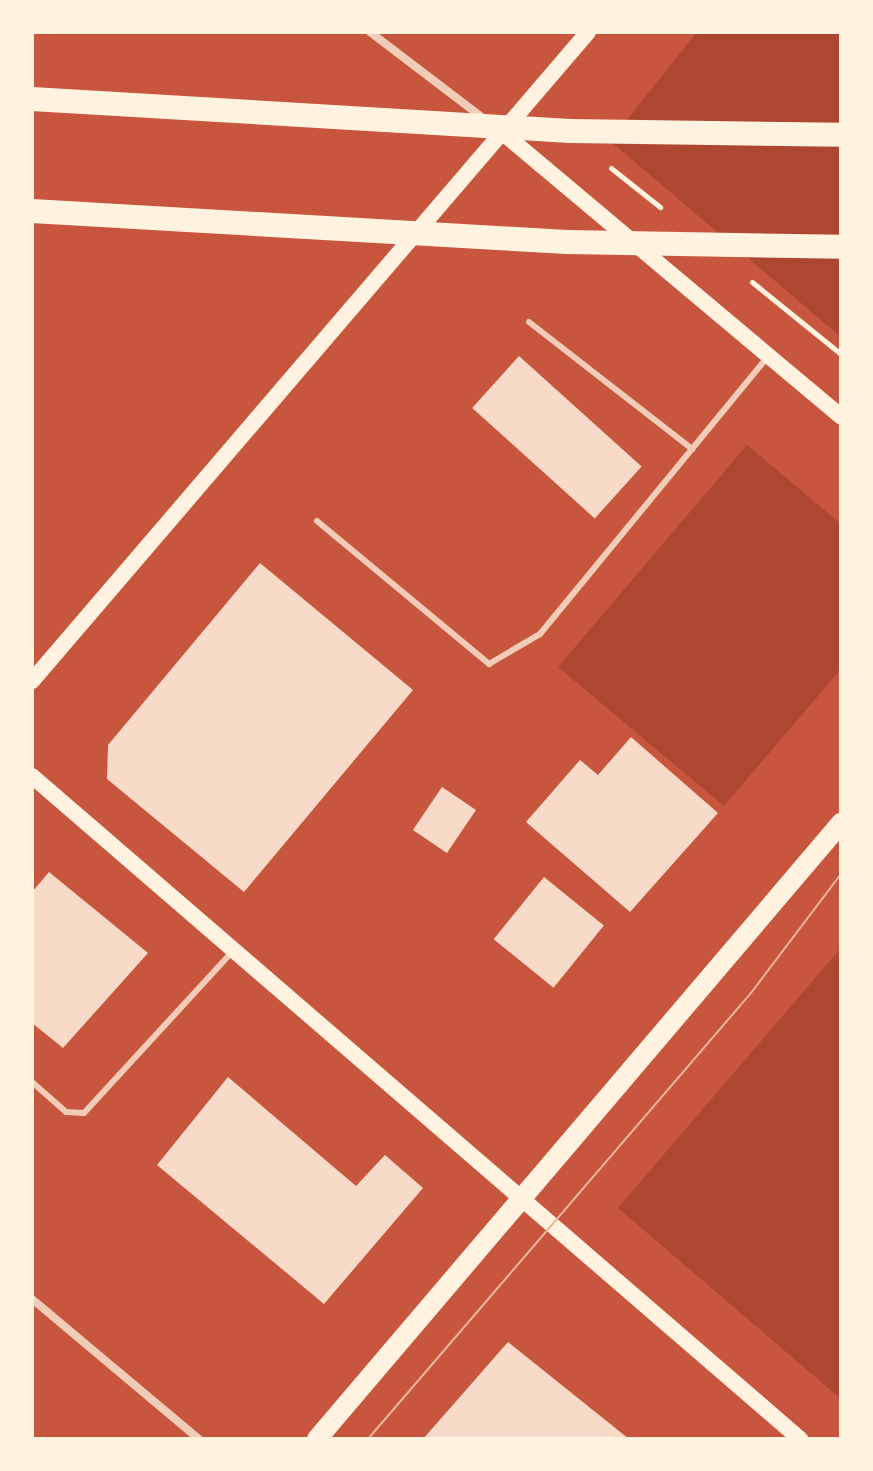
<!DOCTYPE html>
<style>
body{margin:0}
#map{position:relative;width:873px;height:1471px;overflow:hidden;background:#c8553d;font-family:"Noto Sans",sans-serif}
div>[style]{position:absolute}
.green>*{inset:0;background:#ae4732}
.building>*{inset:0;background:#f7dbc8;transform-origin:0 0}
.path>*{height:5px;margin:-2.5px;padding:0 2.5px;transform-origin:2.5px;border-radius:2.5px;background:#fff3e0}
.service>*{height:6px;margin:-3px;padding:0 3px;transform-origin:3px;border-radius:3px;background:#f1ccb7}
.minor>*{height:8px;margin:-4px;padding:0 4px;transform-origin:4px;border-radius:4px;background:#f1ccb7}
.secondary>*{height:16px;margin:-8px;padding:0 8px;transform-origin:8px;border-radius:8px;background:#fff3e0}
.primary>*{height:20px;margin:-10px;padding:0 10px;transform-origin:10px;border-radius:10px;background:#fff3e0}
.motorway>*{height:24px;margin:-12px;padding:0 12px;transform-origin:12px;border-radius:12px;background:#fff3e0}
.tram>*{height:2px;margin:-1px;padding:0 1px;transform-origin:1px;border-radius:1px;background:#e9b49f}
span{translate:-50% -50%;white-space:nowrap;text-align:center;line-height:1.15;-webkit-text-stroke:7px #fff3e0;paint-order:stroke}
.frame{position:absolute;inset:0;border:34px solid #fff3e0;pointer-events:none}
</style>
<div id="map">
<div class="green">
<i style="clip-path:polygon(697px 32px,841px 32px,841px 337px,610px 141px)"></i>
<i style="clip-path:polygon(747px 445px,841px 524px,841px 669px,724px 806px,558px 667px)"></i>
<i style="clip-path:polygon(841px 948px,841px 1399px,618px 1208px)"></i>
</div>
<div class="building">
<i style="left:519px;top:356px;width:165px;height:70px;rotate:42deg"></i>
<i style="clip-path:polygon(260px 563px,413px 690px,244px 892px,107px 779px,108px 745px)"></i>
<i style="clip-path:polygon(631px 737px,718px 813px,630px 912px,526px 822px,580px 760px,598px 775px)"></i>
<i style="left:442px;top:787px;width:41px;height:52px;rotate:34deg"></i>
<i style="clip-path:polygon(49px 872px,148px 953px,63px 1048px,32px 1023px,32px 892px)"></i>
<i style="left:544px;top:877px;width:77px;height:80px;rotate:39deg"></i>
<i style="clip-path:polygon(228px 1077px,356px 1186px,385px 1155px,423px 1188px,324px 1304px,157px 1165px)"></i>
<i style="clip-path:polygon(508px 1342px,629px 1439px,423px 1439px)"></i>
</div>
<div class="path">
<i style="left:611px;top:168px;width:63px;rotate:38.5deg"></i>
<i style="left:752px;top:282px;width:114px;rotate:39deg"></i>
</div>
<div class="service">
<i style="left:529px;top:322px;width:207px;rotate:37.9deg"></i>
<i style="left:317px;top:521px;width:224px;rotate:39.7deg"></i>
<i style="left:489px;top:664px;width:59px;rotate:-30.5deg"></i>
<i style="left:540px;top:634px;width:357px;rotate:-50.6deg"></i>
<i style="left:32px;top:1082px;width:45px;rotate:41.4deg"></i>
<i style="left:66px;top:1112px;width:18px;rotate:3deg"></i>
<i style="left:84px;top:1113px;width:220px;rotate:-47.4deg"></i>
</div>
<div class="minor">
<i style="left:370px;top:32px;width:142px;rotate:37.3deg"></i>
<i style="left:32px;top:1299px;width:218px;rotate:40deg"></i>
</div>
<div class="secondary">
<i style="left:503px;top:133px;width:441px;rotate:40deg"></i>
<i style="left:32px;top:681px;width:855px;rotate:-49.41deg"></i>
<i style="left:32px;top:776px;width:1015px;rotate:40.8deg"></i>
</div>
<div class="primary">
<i style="left:317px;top:1439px;width:809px;rotate:-49.61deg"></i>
</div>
<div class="motorway">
<i style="left:32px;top:99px;width:539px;rotate:3.4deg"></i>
<i style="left:570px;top:131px;width:271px;rotate:0.8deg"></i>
<i style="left:32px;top:211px;width:536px;rotate:3.32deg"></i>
<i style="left:567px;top:242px;width:274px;rotate:1deg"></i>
</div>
<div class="tram">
<i style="left:368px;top:1439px;width:588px;rotate:-49.35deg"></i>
<i style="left:751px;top:993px;width:149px;rotate:-52.9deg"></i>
</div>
<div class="frame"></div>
</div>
